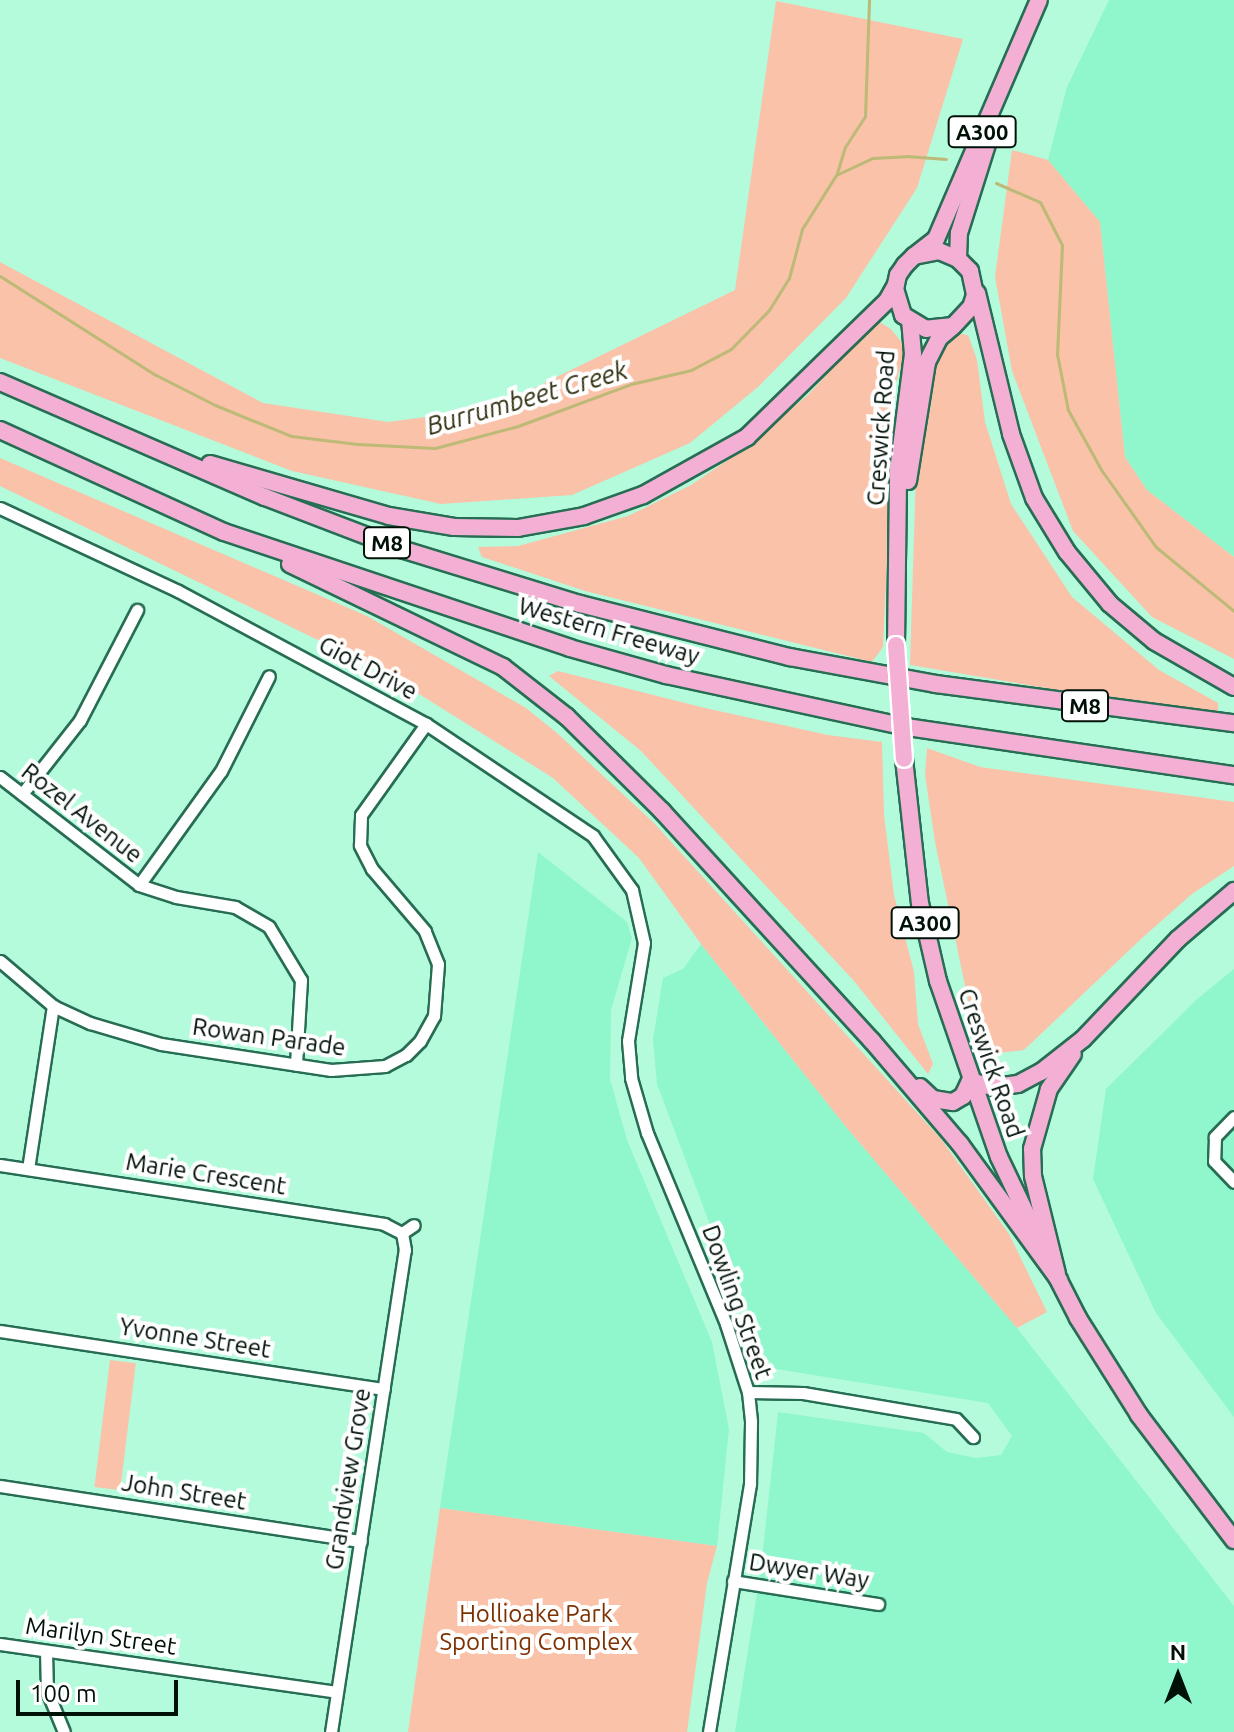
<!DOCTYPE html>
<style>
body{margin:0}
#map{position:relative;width:1234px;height:1732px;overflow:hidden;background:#b4fbdc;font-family:Ubuntu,sans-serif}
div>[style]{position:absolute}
.built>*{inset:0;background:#90f6cc}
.green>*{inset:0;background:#f9c2a9;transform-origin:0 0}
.stream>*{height:3px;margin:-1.5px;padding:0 1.5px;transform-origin:1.5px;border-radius:1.5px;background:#bdb976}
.roads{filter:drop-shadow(2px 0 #276d54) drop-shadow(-2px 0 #276d54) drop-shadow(0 2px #276d54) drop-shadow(0 -2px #276d54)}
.minor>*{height:11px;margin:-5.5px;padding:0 5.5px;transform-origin:5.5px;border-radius:5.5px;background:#fff}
.highway>*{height:16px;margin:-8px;padding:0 8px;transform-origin:8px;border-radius:8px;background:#f4b0d4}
.bridges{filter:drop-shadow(2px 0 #fff) drop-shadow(-2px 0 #fff) drop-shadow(0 2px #fff) drop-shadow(0 -2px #fff)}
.highway-bridge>*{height:16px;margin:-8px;padding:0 8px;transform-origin:8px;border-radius:8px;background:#f4b0d4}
span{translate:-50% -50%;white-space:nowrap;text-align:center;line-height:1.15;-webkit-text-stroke:8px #fff;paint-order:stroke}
.shield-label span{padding:2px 6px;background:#fff;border:2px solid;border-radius:6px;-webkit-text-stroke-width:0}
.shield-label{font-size:22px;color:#001108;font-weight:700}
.street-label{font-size:24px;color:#001108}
.park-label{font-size:24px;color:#7e3100}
.water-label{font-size:26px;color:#333213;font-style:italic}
.north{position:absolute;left:1138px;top:1636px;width:80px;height:80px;-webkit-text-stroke:6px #fff;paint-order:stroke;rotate:0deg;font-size:22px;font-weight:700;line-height:32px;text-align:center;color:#001108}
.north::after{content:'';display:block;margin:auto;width:28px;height:36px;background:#001108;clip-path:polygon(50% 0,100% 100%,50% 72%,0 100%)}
.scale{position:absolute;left:16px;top:1680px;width:162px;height:36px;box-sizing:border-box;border:4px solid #001108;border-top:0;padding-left:10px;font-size:24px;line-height:28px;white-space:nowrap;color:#001108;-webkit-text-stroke:6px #fff;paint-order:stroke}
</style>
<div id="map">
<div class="built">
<i style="clip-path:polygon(1109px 0,1234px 0,1234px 557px,1147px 490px,1125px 457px,1100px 222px,1048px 160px,1067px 87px)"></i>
<i style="clip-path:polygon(538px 852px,627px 922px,632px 938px,611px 1010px,610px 1079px,627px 1140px,712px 1342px,729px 1429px,717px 1546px,440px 1508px)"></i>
<i style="clip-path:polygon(701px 944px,847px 1128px,1017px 1328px,1234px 1606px,1234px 1732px,735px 1732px,761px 1568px,778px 1412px,924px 1433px,947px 1452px,976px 1458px,1001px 1455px,1012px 1436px,988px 1403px,776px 1369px,755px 1344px,657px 1084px,653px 1039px,663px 978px,683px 969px)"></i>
<i style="clip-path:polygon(1234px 969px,1234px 1417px,1156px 1313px,1093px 1179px,1106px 1089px,1196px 1000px)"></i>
</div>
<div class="green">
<i style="clip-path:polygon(776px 1px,963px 39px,917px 188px,846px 298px,758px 387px,690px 443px,572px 495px,441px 504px,292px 471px,0 358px,0 262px,263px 403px,388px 422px,493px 408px,735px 290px)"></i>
<i style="clip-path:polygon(1012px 150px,1048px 160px,1100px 222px,1125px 457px,1147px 490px,1234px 557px,1234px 659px,1152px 617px,1073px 531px,1012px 371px,995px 277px)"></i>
<i style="clip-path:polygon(876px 320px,891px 329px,906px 348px,895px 386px,883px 647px,872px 662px,585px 591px,482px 557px,478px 547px,518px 546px,628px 516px,691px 485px,741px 451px,809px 394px)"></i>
<i style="clip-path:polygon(954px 333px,968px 335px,977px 360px,985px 422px,1011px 504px,1072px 597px,1159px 670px,1218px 703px,1218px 712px,1151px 706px,910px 665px,916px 472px,938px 357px)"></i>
<i style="clip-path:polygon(0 458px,367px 616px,526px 708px,557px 733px,653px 822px,941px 1139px,1009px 1234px,1047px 1312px,1017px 1328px,847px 1128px,701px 944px,639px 858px,553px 778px,384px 672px,0 486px)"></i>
<i style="clip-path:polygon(558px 671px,705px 708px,828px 735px,882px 742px,884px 815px,894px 895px,914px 972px,918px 1024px,933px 1064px,928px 1074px,854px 981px,641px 751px,549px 676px)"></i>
<i style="clip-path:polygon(927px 748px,980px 767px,1234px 802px,1234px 866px,1192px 894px,1141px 939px,1024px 1050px,989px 1054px,972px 1019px,935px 842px,925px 775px)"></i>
<i style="left:110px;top:1360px;width:26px;height:128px;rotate:7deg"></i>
<i style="clip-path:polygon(440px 1508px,717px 1546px,707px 1583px,687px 1732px,408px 1732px)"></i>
</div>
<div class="stream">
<i style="left:837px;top:173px;width:27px;rotate:-73deg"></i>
<i style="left:845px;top:147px;width:37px;rotate:-57deg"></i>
<i style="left:865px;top:116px;width:116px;rotate:-88deg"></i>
<i style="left:996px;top:183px;width:48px;rotate:23.4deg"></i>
<i style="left:1040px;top:202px;width:48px;rotate:62.9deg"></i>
<i style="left:1062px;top:245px;width:109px;rotate:92.6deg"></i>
<i style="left:1057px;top:354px;width:57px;rotate:78.9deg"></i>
<i style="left:1068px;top:410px;width:70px;rotate:60.9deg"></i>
<i style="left:1102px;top:471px;width:93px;rotate:54.6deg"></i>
<i style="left:1156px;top:547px;width:101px;rotate:39.4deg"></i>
<i style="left:0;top:276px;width:183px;rotate:32.5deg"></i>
<i style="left:154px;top:374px;width:68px;rotate:26.9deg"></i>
<i style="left:215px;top:405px;width:82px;rotate:22.2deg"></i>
<i style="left:291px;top:436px;width:67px;rotate:6.8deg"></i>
<i style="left:358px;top:444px;width:77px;rotate:3deg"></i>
<i style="left:435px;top:448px;width:86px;rotate:-14.8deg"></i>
<i style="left:518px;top:426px;width:121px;rotate:-20.4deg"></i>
<i style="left:631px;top:384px;width:62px;rotate:-13.1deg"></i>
<i style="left:691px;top:370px;width:45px;rotate:-27.7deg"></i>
<i style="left:731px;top:349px;width:54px;rotate:-45.7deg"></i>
<i style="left:769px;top:310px;width:38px;rotate:-58deg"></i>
<i style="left:789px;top:278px;width:51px;rotate:-75.1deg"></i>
<i style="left:802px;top:229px;width:64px;rotate:-57.8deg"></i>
<i style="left:836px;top:175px;width:40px;rotate:-25deg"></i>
<i style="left:872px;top:158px;width:34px;rotate:-3deg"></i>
<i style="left:906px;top:156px;width:40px;rotate:4.3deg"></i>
</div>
<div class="roads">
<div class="minor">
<i style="left:0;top:508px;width:196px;rotate:25deg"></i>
<i style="left:178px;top:591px;width:281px;rotate:28.2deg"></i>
<i style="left:426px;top:724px;width:201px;rotate:33.8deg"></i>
<i style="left:593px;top:836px;width:67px;rotate:54.2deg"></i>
<i style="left:632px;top:890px;width:54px;rotate:77.2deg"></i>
<i style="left:644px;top:943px;width:99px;rotate:99.3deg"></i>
<i style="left:628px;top:1041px;width:37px;rotate:85deg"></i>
<i style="left:631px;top:1078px;width:57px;rotate:73.8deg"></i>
<i style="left:647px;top:1133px;width:207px;rotate:67.5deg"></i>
<i style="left:726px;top:1324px;width:71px;rotate:72.1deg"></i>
<i style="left:748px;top:1392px;width:30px;rotate:84deg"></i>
<i style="left:751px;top:1422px;width:62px;rotate:90.9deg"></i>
<i style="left:750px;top:1484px;width:251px;rotate:99.4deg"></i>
<i style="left:0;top:777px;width:176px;rotate:37.8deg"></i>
<i style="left:139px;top:885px;width:39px;rotate:18deg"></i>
<i style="left:176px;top:897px;width:60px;rotate:9.6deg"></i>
<i style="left:235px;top:907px;width:39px;rotate:30deg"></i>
<i style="left:269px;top:927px;width:62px;rotate:58.9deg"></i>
<i style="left:301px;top:980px;width:85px;rotate:93.4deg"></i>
<i style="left:22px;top:794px;width:94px;rotate:-51.9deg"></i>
<i style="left:80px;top:720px;width:124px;rotate:-62.6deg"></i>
<i style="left:139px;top:885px;width:140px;rotate:-54.3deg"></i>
<i style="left:221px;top:771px;width:106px;rotate:-63.2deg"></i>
<i style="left:0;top:961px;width:70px;rotate:40.3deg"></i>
<i style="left:53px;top:1006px;width:41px;rotate:24.7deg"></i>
<i style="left:90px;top:1023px;width:74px;rotate:16.5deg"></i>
<i style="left:161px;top:1044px;width:172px;rotate:8.7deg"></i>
<i style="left:331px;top:1070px;width:54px;rotate:-4.2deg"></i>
<i style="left:385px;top:1066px;width:24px;rotate:-28deg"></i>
<i style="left:406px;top:1055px;width:20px;rotate:-45deg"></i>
<i style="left:420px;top:1041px;width:29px;rotate:-61deg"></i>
<i style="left:434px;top:1016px;width:52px;rotate:-85.6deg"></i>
<i style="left:438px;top:964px;width:35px;rotate:-112deg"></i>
<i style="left:425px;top:931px;width:82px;rotate:-130.5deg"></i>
<i style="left:372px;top:869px;width:27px;rotate:-117deg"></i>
<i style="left:360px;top:845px;width:30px;rotate:-88deg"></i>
<i style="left:361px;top:815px;width:112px;rotate:-54.5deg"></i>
<i style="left:1234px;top:1117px;width:28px;rotate:134deg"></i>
<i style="left:1215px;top:1137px;width:24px;rotate:92deg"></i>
<i style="left:1214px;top:1161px;width:29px;rotate:46deg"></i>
<i style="left:0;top:1165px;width:389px;rotate:8.7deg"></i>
<i style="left:384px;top:1224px;width:20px;rotate:27deg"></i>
<i style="left:28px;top:1169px;width:165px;rotate:-81.3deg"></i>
<i style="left:402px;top:1233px;width:14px;rotate:-34deg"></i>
<i style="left:0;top:1331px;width:388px;rotate:8.6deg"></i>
<i style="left:748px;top:1392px;width:55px;rotate:1deg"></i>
<i style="left:803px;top:1393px;width:155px;rotate:9.6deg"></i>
<i style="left:956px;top:1419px;width:25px;rotate:47deg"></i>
<i style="left:0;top:1486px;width:365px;rotate:8.7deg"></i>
<i style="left:733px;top:1581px;width:147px;rotate:9deg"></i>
<i style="left:0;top:1644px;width:340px;rotate:8.1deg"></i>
<i style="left:46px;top:1651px;width:40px;rotate:88.6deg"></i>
<i style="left:47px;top:1691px;width:44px;rotate:67.5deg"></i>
<i style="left:331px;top:1732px;width:488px;rotate:-81.3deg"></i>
<i style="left:405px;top:1250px;width:17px;rotate:-100deg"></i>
</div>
<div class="highway">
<i style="left:914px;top:256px;width:25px;rotate:-11deg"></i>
<i style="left:939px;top:251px;width:21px;rotate:23deg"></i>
<i style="left:958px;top:259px;width:17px;rotate:45deg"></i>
<i style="left:970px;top:271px;width:25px;rotate:78deg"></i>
<i style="left:975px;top:295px;width:13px;rotate:108deg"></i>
<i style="left:971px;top:307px;width:26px;rotate:133deg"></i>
<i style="left:953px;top:326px;width:27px;rotate:174deg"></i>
<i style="left:926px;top:329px;width:27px;rotate:-149deg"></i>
<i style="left:903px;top:315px;width:27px;rotate:-107deg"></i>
<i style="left:895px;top:289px;width:14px;rotate:-78deg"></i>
<i style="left:898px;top:275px;width:12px;rotate:-55deg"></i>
<i style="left:905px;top:265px;width:13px;rotate:-45deg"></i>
<i style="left:914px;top:256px;width:28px;rotate:-38deg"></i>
<i style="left:936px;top:239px;width:260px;rotate:-66.7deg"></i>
<i style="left:958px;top:259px;width:26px;rotate:-88deg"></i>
<i style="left:959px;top:233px;width:93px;rotate:-72.5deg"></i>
<i style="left:977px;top:293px;width:145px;rotate:76.4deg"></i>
<i style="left:1011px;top:434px;width:68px;rotate:70.2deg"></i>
<i style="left:1034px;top:498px;width:63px;rotate:58.6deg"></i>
<i style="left:1067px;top:552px;width:67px;rotate:50.4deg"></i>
<i style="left:1110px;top:604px;width:57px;rotate:40.1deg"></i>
<i style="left:1154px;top:641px;width:92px;rotate:29.9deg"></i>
<i style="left:0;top:382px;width:289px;rotate:23.5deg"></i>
<i style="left:265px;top:497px;width:146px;rotate:20.9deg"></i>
<i style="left:401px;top:549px;width:187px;rotate:17.1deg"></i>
<i style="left:580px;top:604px;width:217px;rotate:14.2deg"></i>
<i style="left:790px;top:657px;width:148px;rotate:10.5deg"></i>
<i style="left:936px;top:684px;width:301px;rotate:7.5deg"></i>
<i style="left:0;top:430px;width:246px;rotate:24.5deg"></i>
<i style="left:224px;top:532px;width:365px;rotate:18.5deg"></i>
<i style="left:570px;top:648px;width:100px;rotate:15.7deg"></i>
<i style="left:666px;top:675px;width:247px;rotate:12.2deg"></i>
<i style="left:907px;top:727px;width:331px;rotate:8.4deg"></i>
<i style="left:210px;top:464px;width:186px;rotate:16.2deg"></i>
<i style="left:389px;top:516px;width:66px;rotate:9.6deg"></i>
<i style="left:454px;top:527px;width:64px;rotate:0.9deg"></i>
<i style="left:518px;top:528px;width:67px;rotate:-10.3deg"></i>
<i style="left:584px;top:516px;width:63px;rotate:-19.6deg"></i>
<i style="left:643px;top:495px;width:119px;rotate:-29.1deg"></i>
<i style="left:747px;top:437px;width:195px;rotate:-44.2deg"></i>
<i style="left:887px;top:301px;width:18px;rotate:-61deg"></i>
<i style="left:908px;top:481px;width:121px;rotate:-80.9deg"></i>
<i style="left:927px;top:362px;width:27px;rotate:-63deg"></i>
<i style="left:939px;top:338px;width:17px;rotate:-40deg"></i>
<i style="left:290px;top:564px;width:237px;rotate:25.8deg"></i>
<i style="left:503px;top:667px;width:81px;rotate:38deg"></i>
<i style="left:567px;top:717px;width:134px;rotate:44.7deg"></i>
<i style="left:662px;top:811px;width:311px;rotate:47.6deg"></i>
<i style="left:872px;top:1041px;width:135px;rotate:49.5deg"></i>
<i style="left:960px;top:1144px;width:168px;rotate:53.9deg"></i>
<i style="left:896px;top:645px;width:174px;rotate:-89.3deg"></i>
<i style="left:898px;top:471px;width:118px;rotate:-82.7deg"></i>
<i style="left:913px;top:354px;width:33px;rotate:-95deg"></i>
<i style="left:904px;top:759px;width:145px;rotate:83.7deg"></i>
<i style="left:920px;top:903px;width:80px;rotate:77deg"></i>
<i style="left:938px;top:981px;width:186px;rotate:70.9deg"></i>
<i style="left:999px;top:1157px;width:95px;rotate:64.5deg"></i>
<i style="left:970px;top:1081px;width:24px;rotate:15deg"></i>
<i style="left:993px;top:1087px;width:25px;rotate:-7deg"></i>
<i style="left:1018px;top:1084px;width:26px;rotate:-28deg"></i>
<i style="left:1041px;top:1072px;width:53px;rotate:-38.2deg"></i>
<i style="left:1083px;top:1039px;width:138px;rotate:-46.5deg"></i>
<i style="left:1178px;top:939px;width:74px;rotate:-40.6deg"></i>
<i style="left:920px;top:1087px;width:18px;rotate:43deg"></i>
<i style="left:933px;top:1099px;width:20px;rotate:9deg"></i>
<i style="left:953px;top:1102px;width:12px;rotate:-31deg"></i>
<i style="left:963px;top:1096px;width:17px;rotate:-65deg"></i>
<i style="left:1054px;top:1271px;width:53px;rotate:62.9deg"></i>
<i style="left:1078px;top:1318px;width:115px;rotate:57.8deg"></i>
<i style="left:1139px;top:1415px;width:157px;rotate:52.8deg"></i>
<i style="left:1057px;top:1274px;width:101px;rotate:-103.8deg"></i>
<i style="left:1033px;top:1176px;width:27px;rotate:-92deg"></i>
<i style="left:1032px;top:1149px;width:62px;rotate:-74.2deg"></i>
<i style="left:1049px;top:1089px;width:42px;rotate:-55.6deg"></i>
</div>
</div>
<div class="bridges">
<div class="highway-bridge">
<i style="left:896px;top:645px;width:114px;rotate:86deg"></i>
</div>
</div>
<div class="shield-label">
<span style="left:982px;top:132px">A300</span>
<span style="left:387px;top:543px">M8</span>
<span style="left:1085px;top:706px">M8</span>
<span style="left:925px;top:923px">A300</span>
</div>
<div class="street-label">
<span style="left:881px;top:428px;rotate:-86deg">Creswick Road</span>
<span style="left:609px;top:631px;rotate:16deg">Western Freeway</span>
<span style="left:368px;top:668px;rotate:28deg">Giot Drive</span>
<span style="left:82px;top:813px;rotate:38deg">Rozel Avenue</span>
<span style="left:269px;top:1037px;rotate:8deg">Rowan Parade</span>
<span style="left:991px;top:1063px;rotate:71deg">Creswick Road</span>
<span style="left:206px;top:1174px;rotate:9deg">Marie Crescent</span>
<span style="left:737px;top:1302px;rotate:70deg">Dowling Street</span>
<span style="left:195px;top:1338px;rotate:9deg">Yvonne Street</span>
<span style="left:348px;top:1479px;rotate:-81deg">Grandview Grove</span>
<span style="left:184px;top:1492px;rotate:9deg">John Street</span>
<span style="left:809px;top:1571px;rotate:9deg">Dwyer Way</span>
<span style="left:101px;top:1636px;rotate:8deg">Marilyn Street</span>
</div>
<div class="park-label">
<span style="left:536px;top:1628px">Hollioake Park<br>Sporting Complex</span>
</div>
<div class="water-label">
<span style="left:527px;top:398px;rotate:-16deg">Burrumbeet Creek</span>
</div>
<div class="north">N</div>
<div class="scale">100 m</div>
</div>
